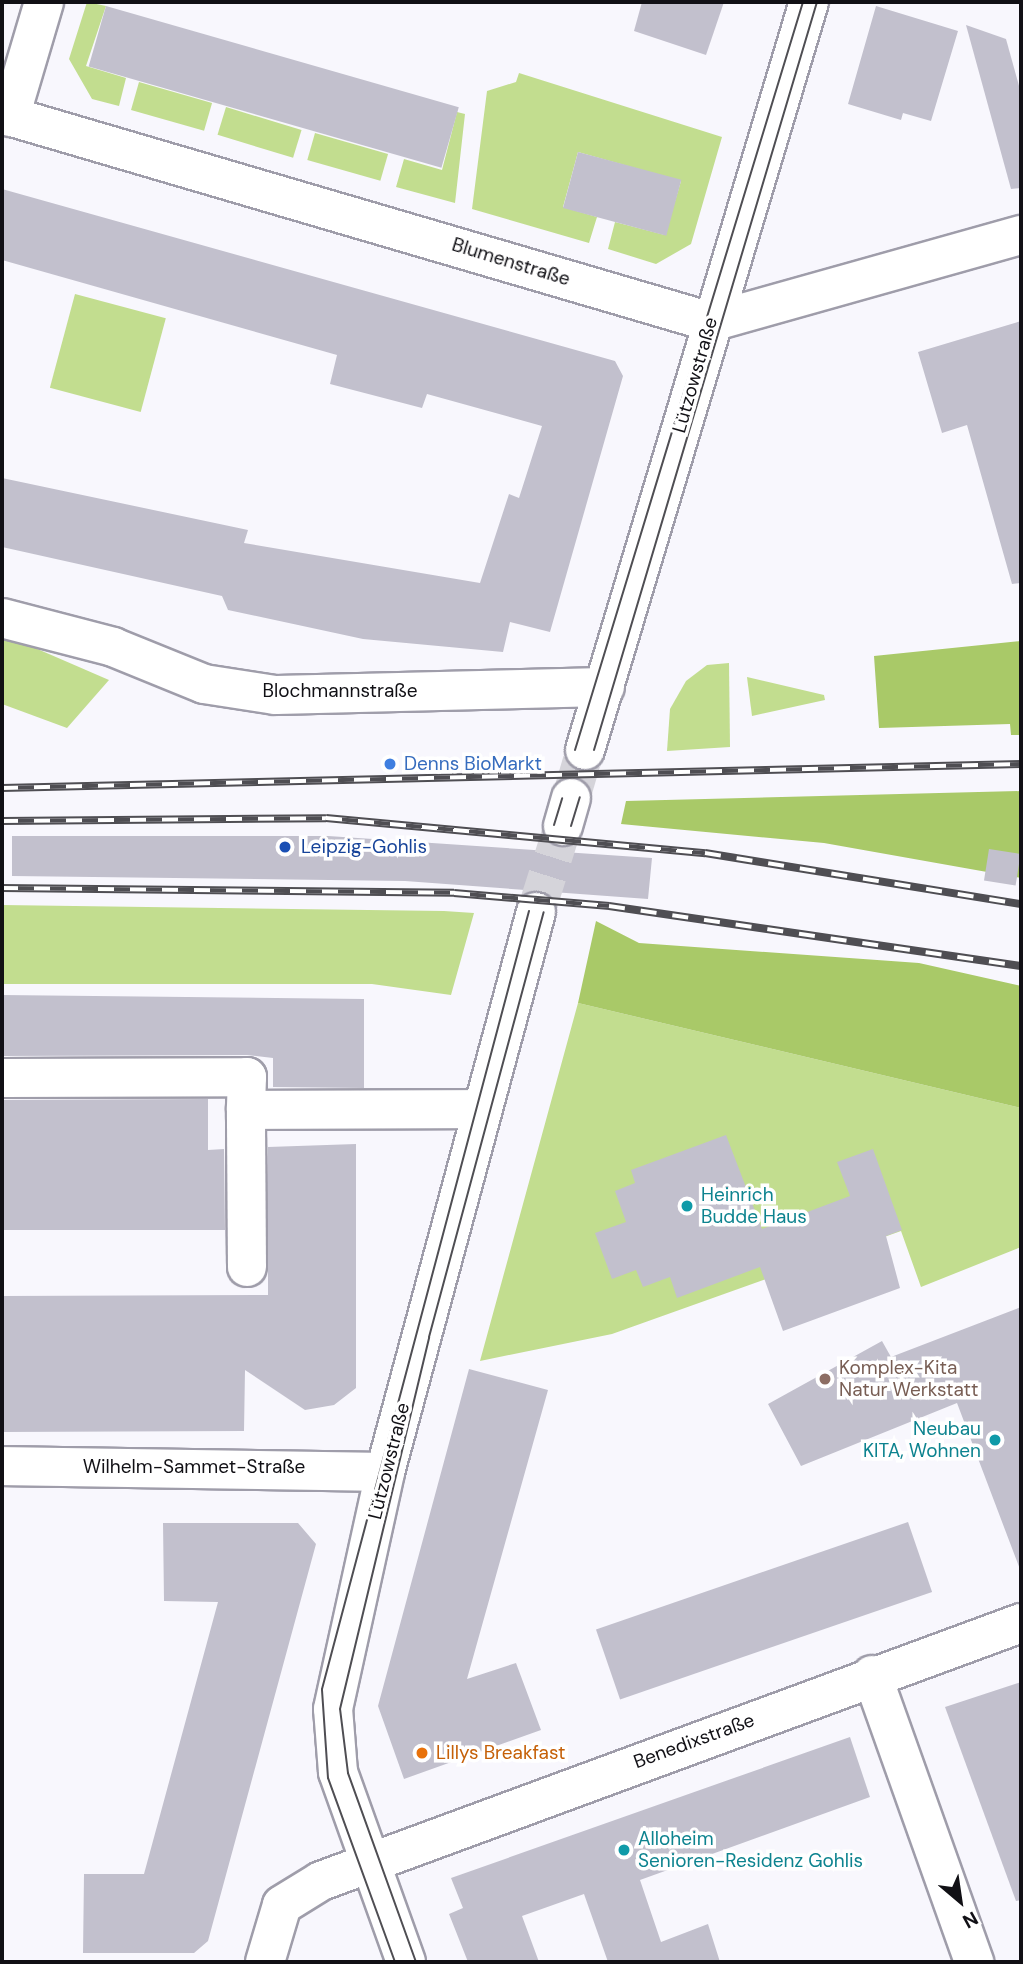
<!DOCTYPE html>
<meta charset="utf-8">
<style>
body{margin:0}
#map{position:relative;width:1023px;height:1964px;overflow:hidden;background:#f8f7fd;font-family:"DM Sans",sans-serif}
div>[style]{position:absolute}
.green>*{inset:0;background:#c2dd8f;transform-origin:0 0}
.forest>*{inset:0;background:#a9c968}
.building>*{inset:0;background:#c2c0cd;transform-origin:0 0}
.major-tunnel>*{height:38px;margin-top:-19px;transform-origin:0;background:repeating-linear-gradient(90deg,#d5d4da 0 38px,transparent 0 57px)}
.roads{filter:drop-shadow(2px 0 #9f9daa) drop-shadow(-2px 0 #9f9daa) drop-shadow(0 2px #9f9daa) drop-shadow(0 -2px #9f9daa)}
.minor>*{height:38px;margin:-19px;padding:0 19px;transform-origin:19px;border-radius:19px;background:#fff}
.major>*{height:38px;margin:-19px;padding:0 19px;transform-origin:19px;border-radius:19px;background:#fff}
.tram>*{height:2px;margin:-1px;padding:0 1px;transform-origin:1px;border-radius:1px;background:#4f4e53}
.rail>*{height:8px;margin-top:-4px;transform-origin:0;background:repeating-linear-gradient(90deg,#fff 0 16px,#4f4e53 0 32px);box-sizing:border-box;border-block:2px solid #4f4e53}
.dots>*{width:19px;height:19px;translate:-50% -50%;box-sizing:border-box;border:4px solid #fff;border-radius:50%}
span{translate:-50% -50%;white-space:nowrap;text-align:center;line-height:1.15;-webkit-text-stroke:7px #fff;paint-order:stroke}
.street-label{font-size:19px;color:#111015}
.shop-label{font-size:19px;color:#366cbe}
.left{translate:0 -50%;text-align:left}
.transit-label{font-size:19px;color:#164399}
.culture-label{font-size:19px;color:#0d838f}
.right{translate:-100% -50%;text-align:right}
.education-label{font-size:19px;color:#785e54}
.food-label{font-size:19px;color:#c56008}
.frame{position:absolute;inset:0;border:4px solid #111015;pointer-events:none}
.north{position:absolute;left:925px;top:1866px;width:70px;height:70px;-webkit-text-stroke:5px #fff;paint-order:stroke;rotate:151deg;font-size:19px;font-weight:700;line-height:28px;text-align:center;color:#111015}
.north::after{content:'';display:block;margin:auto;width:24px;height:32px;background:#111015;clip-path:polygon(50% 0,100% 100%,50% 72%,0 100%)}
</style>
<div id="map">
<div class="green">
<i style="clip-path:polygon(87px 2px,106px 6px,86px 66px,126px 78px,119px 106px,92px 99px,69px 59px)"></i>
<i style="clip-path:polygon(519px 73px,722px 137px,691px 244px,656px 264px,608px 249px,615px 222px,665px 235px,681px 181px,578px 152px,563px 207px,597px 217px,589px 243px,472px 209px,487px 91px,516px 82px)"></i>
<i style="left:139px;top:82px;width:76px;height:29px;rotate:16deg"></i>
<i style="left:226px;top:107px;width:79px;height:29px;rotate:17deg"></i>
<i style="clip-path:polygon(457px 112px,465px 114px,455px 203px,396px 187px,404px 159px,442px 170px)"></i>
<i style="left:315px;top:133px;width:76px;height:28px;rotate:16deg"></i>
<i style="left:75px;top:294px;width:94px;height:97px;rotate:15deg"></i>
<i style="clip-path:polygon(2px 636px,12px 638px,109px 680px,67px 728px,2px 704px)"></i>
<i style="clip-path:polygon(729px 663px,730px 747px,667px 751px,670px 709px,686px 681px,707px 665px)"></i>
<i style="clip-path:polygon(747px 677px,824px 695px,825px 700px,752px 716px)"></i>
<i style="clip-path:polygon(2px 905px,444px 911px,474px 913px,451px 995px,372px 984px,2px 984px)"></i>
<i style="clip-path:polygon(578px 1003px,1021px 1108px,1021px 1247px,921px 1287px,901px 1231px,612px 1334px,480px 1361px)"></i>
</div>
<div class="forest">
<i style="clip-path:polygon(1021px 641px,1021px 735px,1011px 735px,1010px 724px,879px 728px,874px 656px)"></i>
<i style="clip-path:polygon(1021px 791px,1021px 878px,824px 843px,621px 824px,626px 801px)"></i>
<i style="clip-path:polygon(596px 921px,639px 943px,919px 963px,1021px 986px,1021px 1108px,578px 1003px)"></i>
</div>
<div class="building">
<i style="clip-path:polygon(642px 2px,724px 2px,706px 55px,634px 31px)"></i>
<i style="left:106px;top:6px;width:367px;height:63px;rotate:16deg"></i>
<i style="clip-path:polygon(876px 6px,958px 31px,931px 121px,903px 113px,901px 120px,848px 104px)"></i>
<i style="clip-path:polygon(966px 25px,1006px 39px,1021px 93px,1021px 188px,1011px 189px)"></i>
<i style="left:578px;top:152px;width:107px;height:58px;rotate:15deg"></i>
<i style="clip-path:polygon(2px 189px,615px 361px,623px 376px,550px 632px,510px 622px,503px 652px,363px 639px,228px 610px,222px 596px,2px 547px,2px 478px,248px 530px,244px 543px,480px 583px,509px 494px,519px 498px,542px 426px,427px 394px,422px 408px,330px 384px,337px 355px,2px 260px)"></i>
<i style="clip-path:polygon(1021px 321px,1021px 583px,1012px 584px,967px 425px,942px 433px,918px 352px)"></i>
<i style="clip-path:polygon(12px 836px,328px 836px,652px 858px,648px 899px,405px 881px,12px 876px)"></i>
<i style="left:989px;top:849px;width:32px;height:32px;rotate:9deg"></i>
<i style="clip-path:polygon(2px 995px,364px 999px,364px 1088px,273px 1087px,273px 1058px,247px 1055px,2px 1056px)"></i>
<i style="clip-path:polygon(208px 1099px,208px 1150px,224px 1149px,225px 1230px,2px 1230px,2px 1100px)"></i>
<i style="clip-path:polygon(726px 1135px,762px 1229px,850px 1196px,837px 1162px,873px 1149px,902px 1230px,886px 1236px,900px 1288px,783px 1331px,760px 1267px,677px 1298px,670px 1277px,643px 1287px,636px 1270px,612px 1279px,595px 1233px,626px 1222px,615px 1191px,635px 1183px,631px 1170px)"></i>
<i style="clip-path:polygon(356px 1144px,356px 1388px,334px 1405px,305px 1410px,245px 1370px,244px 1431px,2px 1432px,2px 1296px,268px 1295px,268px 1147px)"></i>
<i style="clip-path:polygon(1021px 1307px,1021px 1572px,957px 1403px,801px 1466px,768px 1404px,882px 1341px,891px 1357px)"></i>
<i style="clip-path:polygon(469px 1369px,548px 1390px,467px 1679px,516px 1663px,541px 1730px,404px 1779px,378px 1706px)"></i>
<i style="left:908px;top:1522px;width:74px;height:330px;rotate:71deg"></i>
<i style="clip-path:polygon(163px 1523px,298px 1523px,316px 1544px,208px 1941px,194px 1953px,83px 1953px,84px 1874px,144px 1874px,218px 1602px,164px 1601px)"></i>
<i style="clip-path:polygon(1021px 1682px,1021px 1900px,1016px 1901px,945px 1707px)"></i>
<i style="clip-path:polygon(850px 1737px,870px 1797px,640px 1880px,661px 1942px,708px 1924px,720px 1962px,608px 1962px,584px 1894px,522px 1916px,539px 1962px,468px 1962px,449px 1914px,463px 1908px,451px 1878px)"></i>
</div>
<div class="major-tunnel">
<i style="left:571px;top:798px;width:50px;rotate:-73.7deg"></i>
<i style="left:536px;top:912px;width:90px;rotate:-72.6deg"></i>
</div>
<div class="roads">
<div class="minor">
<i style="left:2px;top:114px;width:739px;rotate:16.35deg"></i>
<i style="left:711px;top:322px;width:322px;rotate:-15.7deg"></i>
<i style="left:10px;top:117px;width:120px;rotate:-73.5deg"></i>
<i style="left:2px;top:618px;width:115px;rotate:14.6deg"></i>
<i style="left:113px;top:647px;width:98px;rotate:22.1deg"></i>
<i style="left:204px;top:684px;width:72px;rotate:8.8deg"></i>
<i style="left:275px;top:695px;width:330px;rotate:-1.4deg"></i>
<i style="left:2px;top:1078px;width:245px;rotate:-0.2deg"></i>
<i style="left:247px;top:1077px;width:33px;rotate:92deg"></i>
<i style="left:247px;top:1267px;width:157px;rotate:-90.4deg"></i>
<i style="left:246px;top:1110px;width:236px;rotate:-0.2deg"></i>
<i style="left:2px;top:1466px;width:383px;rotate:0.9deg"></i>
<i style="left:872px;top:1675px;width:305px;rotate:70.4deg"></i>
<i style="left:265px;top:1962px;width:59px;rotate:-73.4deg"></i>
<i style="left:282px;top:1905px;width:46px;rotate:-31.6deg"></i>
<i style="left:321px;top:1881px;width:746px;rotate:-20.23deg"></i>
</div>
<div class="major">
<i style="left:585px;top:750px;width:781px;rotate:-73.33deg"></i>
<i style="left:563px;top:826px;width:29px;rotate:-74deg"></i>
<i style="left:406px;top:1962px;width:202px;rotate:-109.7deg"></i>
<i style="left:338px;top:1772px;width:63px;rotate:-94.5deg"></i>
<i style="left:333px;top:1709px;width:243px;rotate:-77.6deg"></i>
<i style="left:385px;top:1472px;width:580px;rotate:-74.91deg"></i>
</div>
</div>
<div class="tram">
<i style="left:575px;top:750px;width:782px;rotate:-73.05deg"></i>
<i style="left:594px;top:750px;width:781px;rotate:-73.4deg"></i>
<i style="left:554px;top:825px;width:28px;rotate:-73deg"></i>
<i style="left:571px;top:826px;width:30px;rotate:-73deg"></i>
<i style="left:395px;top:1962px;width:196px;rotate:-110deg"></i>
<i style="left:328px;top:1778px;width:89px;rotate:-93.9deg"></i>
<i style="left:322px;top:1689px;width:805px;rotate:-75.1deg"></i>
<i style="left:416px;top:1962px;width:201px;rotate:-109.8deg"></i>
<i style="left:348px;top:1773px;width:64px;rotate:-97.1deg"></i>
<i style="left:340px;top:1709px;width:382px;rotate:-76.5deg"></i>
<i style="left:429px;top:1337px;width:440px;rotate:-74.9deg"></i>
</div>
<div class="rail">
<i style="left:2px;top:788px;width:1019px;rotate:-1.35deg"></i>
<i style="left:2px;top:821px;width:324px;rotate:-0.5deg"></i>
<i style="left:326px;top:818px;width:381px;rotate:5.3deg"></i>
<i style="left:705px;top:853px;width:320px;rotate:9.2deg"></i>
<i style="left:2px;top:888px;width:452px;rotate:0.6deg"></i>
<i style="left:454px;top:893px;width:156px;rotate:4.8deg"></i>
<i style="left:609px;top:906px;width:416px;rotate:8.3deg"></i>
</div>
<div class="dots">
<i style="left:390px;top:764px;background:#3f7fe0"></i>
<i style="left:285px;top:847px;background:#1a4fb4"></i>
<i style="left:687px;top:1206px;background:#0f9aa8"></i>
<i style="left:825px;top:1379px;background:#8d6e63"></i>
<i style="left:995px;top:1440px;background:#0f9aa8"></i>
<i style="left:422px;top:1753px;background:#e8710a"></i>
<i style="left:624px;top:1850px;background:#0f9aa8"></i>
</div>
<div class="street-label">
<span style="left:511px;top:262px;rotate:17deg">Blumenstraße</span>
<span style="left:695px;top:375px;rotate:-74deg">Lützowstraße</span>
<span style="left:340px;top:691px">Blochmannstraße</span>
<span style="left:389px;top:1461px;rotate:-76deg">Lützowstraße</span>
<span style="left:194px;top:1467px">Wilhelm-Sammet-Straße</span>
<span style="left:694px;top:1741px;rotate:-20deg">Benedixstraße</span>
</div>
<div class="shop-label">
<span class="left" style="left:404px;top:764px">Denns BioMarkt</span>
</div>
<div class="transit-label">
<span class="left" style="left:301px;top:847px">Leipzig-Gohlis</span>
</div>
<div class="culture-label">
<span class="left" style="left:701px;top:1206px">Heinrich<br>Budde Haus</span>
<span class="right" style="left:981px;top:1440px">Neubau<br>KITA, Wohnen</span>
<span class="left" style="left:638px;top:1850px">Alloheim<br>Senioren-Residenz Gohlis</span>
</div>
<div class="education-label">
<span class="left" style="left:839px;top:1379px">Komplex-Kita<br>Natur Werkstatt</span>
</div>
<div class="food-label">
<span class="left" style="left:436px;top:1753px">Lillys Breakfast</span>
</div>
<div class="frame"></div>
<div class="north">N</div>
</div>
